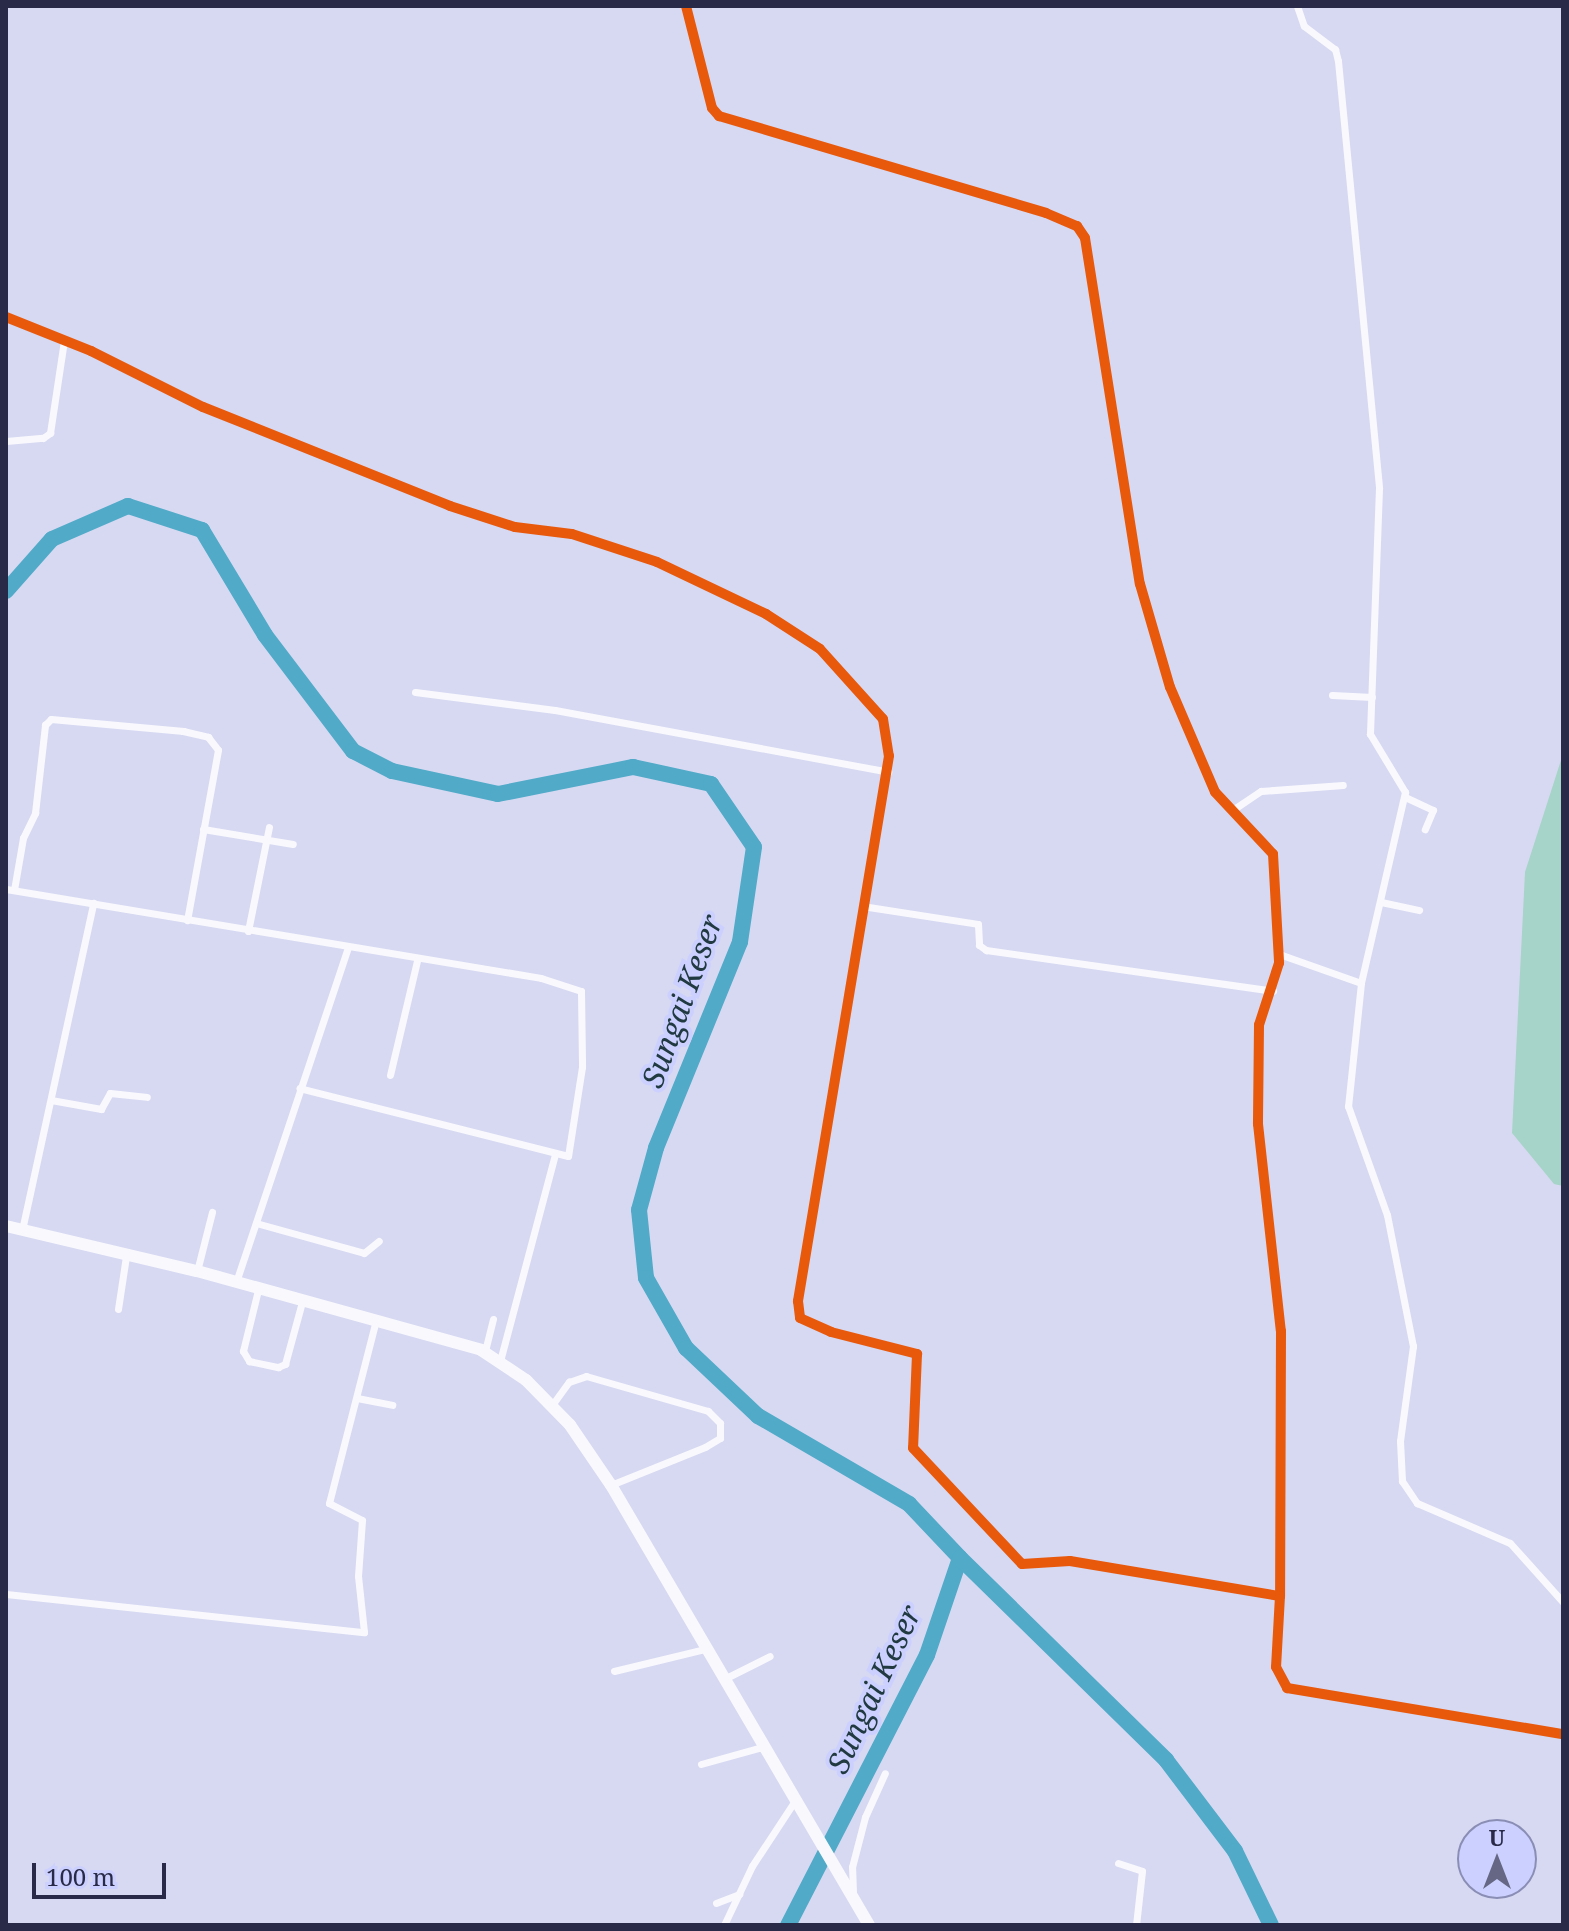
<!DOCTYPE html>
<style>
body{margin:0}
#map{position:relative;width:1569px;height:1931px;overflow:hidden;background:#d7d9f2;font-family:"Noto Serif",serif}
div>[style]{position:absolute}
.green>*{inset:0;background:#a6d4c8}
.river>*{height:16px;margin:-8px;padding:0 8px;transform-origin:8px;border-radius:8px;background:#50aac8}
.minor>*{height:7px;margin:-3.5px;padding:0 3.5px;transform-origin:3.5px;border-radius:3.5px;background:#f9f9fd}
.trunk>*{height:12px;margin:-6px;padding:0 6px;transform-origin:6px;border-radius:6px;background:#f9f9fd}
.cycleway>*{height:10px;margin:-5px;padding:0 5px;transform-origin:5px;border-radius:5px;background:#e8590c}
span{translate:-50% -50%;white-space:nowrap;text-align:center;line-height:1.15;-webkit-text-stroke:8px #cbd0fe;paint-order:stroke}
.water-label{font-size:30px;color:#213941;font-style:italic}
.frame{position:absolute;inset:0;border:8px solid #282a48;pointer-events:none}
.north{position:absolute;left:1457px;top:1819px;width:80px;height:80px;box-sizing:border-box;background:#cbd0fe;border:2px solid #8a8eb5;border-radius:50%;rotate:0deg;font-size:22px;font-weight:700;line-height:32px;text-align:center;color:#282a48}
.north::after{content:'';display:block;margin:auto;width:28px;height:36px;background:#656784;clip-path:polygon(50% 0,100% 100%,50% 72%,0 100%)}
.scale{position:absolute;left:32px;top:1863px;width:134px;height:36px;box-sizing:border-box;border:4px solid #282a48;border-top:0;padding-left:10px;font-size:24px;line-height:28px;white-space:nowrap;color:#282a48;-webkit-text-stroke:6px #cbd0fe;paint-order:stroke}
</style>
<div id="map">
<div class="green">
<i style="clip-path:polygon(1563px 754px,1563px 1186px,1554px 1184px,1512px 1133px,1525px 872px)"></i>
</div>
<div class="river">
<i style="left:6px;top:591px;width:69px;rotate:-48.5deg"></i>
<i style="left:52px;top:539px;width:83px;rotate:-23.5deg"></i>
<i style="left:128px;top:506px;width:78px;rotate:18deg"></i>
<i style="left:202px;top:530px;width:122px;rotate:59deg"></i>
<i style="left:265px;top:635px;width:146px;rotate:52.8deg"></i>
<i style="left:353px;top:751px;width:44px;rotate:27.1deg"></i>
<i style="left:392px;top:771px;width:108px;rotate:12.2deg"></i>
<i style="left:498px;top:794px;width:138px;rotate:-11.3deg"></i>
<i style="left:633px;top:767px;width:80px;rotate:12.3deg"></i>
<i style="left:711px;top:784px;width:76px;rotate:55.7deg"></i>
<i style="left:754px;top:847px;width:96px;rotate:98.4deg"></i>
<i style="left:740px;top:942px;width:222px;rotate:112.2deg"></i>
<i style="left:656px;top:1148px;width:64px;rotate:105.3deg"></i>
<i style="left:639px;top:1210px;width:68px;rotate:84.1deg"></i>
<i style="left:646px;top:1278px;width:81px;rotate:60.3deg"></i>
<i style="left:686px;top:1348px;width:99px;rotate:43.4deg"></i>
<i style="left:758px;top:1416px;width:175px;rotate:30.2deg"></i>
<i style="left:909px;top:1504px;width:74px;rotate:46.6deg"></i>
<i style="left:960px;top:1558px;width:102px;rotate:108.8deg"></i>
<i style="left:927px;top:1655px;width:304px;rotate:117.2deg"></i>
<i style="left:960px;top:1558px;width:289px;rotate:44.4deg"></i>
<i style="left:1166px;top:1760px;width:114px;rotate:52.8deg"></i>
<i style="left:1235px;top:1851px;width:82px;rotate:64.1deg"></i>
</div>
<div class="minor">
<i style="left:686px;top:6px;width:105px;rotate:75.7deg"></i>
<i style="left:712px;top:108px;width:11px;rotate:49deg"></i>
<i style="left:719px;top:116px;width:341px;rotate:16.5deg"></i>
<i style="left:1046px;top:213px;width:34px;rotate:23deg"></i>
<i style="left:1077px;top:226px;width:14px;rotate:56deg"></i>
<i style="left:1085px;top:238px;width:350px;rotate:81deg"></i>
<i style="left:1140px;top:584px;width:107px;rotate:73.8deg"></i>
<i style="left:1170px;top:687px;width:114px;rotate:66.8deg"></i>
<i style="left:1215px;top:792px;width:85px;rotate:46.9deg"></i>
<i style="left:1273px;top:854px;width:109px;rotate:86.8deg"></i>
<i style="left:1279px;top:963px;width:65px;rotate:107.9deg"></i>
<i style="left:1259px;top:1025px;width:99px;rotate:90.6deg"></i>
<i style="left:1258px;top:1124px;width:208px;rotate:83.7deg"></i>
<i style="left:1281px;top:1331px;width:265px;rotate:90.2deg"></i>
<i style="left:1297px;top:6px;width:21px;rotate:71deg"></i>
<i style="left:1304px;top:26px;width:39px;rotate:37deg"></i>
<i style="left:1335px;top:49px;width:12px;rotate:76deg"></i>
<i style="left:1338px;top:61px;width:429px;rotate:84.5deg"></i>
<i style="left:1379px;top:488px;width:246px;rotate:92.1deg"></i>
<i style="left:1370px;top:734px;width:68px;rotate:58.9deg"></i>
<i style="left:1405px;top:792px;width:196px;rotate:103deg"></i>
<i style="left:1361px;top:983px;width:124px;rotate:96deg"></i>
<i style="left:1348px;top:1106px;width:116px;rotate:70.3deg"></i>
<i style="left:1387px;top:1215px;width:134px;rotate:78.8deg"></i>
<i style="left:1413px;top:1346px;width:96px;rotate:97.8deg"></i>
<i style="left:1400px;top:1441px;width:40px;rotate:87.1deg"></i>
<i style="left:1402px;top:1481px;width:27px;rotate:56deg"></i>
<i style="left:1417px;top:1503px;width:101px;rotate:23.3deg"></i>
<i style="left:1510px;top:1543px;width:79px;rotate:48.1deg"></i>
<i style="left:6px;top:317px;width:92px;rotate:21.8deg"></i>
<i style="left:91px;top:351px;width:125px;rotate:26.6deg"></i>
<i style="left:203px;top:407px;width:266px;rotate:21.8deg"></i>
<i style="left:450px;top:506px;width:68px;rotate:17.9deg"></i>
<i style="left:515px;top:527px;width:57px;rotate:7deg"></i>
<i style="left:572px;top:534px;width:89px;rotate:18.2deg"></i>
<i style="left:657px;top:562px;width:121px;rotate:25.5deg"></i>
<i style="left:766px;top:614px;width:64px;rotate:32.9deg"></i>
<i style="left:820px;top:649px;width:94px;rotate:48deg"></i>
<i style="left:883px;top:719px;width:37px;rotate:81deg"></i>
<i style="left:889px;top:756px;width:553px;rotate:99.48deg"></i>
<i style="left:798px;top:1301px;width:17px;rotate:83deg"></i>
<i style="left:800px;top:1318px;width:34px;rotate:24deg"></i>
<i style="left:831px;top:1332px;width:89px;rotate:14.3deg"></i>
<i style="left:917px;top:1354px;width:94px;rotate:92.4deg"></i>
<i style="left:913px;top:1448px;width:159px;rotate:46.8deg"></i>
<i style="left:1022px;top:1564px;width:48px;rotate:-3.6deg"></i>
<i style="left:1070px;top:1561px;width:213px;rotate:9.5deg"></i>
<i style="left:1280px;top:1596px;width:71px;rotate:93.2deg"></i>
<i style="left:1276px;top:1667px;width:24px;rotate:62deg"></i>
<i style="left:1287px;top:1688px;width:280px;rotate:9.5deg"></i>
<i style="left:6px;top:441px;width:37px;rotate:-5deg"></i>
<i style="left:43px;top:438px;width:9px;rotate:-36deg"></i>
<i style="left:50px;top:433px;width:94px;rotate:-81.4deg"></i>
<i style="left:415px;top:692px;width:141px;rotate:7.3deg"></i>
<i style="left:555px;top:710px;width:339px;rotate:10.5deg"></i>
<i style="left:1332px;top:695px;width:40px;rotate:2.9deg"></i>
<i style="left:1405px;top:797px;width:31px;rotate:25deg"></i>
<i style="left:1433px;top:810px;width:21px;rotate:113deg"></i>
<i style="left:1231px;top:811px;width:36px;rotate:-34deg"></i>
<i style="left:1261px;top:791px;width:82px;rotate:-4.2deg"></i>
<i style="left:203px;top:829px;width:91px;rotate:9.5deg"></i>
<i style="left:6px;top:889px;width:542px;rotate:9.44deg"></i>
<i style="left:541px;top:978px;width:42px;rotate:18deg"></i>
<i style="left:581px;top:991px;width:76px;rotate:89.2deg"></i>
<i style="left:582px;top:1067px;width:90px;rotate:98.9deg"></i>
<i style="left:568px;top:1156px;width:277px;rotate:-165.8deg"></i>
<i style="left:14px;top:890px;width:53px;rotate:-80.2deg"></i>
<i style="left:23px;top:838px;width:28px;rotate:-64deg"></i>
<i style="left:35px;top:813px;width:89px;rotate:-83.5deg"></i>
<i style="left:45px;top:725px;width:8px;rotate:-45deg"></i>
<i style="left:51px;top:719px;width:133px;rotate:5.2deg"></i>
<i style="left:183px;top:731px;width:26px;rotate:13deg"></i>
<i style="left:208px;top:737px;width:16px;rotate:52deg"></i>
<i style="left:218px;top:750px;width:173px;rotate:100.3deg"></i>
<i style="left:1381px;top:902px;width:39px;rotate:12deg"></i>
<i style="left:862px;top:906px;width:117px;rotate:8.8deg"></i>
<i style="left:978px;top:924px;width:21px;rotate:87deg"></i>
<i style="left:979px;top:945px;width:9px;rotate:36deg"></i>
<i style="left:986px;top:950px;width:290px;rotate:8.1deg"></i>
<i style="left:248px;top:931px;width:106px;rotate:-78.6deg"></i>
<i style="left:1279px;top:954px;width:87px;rotate:19.5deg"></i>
<i style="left:390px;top:1075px;width:117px;rotate:-76.7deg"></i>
<i style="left:51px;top:1100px;width:51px;rotate:10.2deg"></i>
<i style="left:101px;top:1109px;width:18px;rotate:-61deg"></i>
<i style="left:110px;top:1093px;width:37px;rotate:6deg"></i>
<i style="left:256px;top:1223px;width:112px;rotate:15.5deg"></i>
<i style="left:364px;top:1253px;width:19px;rotate:-39deg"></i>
<i style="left:22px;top:1230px;width:335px;rotate:-77.7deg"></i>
<i style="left:197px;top:1271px;width:61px;rotate:-75.7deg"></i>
<i style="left:236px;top:1282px;width:352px;rotate:-71.5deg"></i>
<i style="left:258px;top:1290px;width:63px;rotate:103.8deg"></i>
<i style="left:243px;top:1351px;width:12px;rotate:59deg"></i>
<i style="left:249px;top:1361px;width:30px;rotate:12deg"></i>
<i style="left:278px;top:1367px;width:8px;rotate:-23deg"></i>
<i style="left:285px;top:1364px;width:64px;rotate:-74.7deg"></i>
<i style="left:118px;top:1309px;width:54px;rotate:-81.4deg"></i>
<i style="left:485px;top:1351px;width:33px;rotate:-76deg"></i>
<i style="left:500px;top:1361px;width:213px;rotate:-75.1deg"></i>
<i style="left:357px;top:1398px;width:36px;rotate:11deg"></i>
<i style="left:552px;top:1405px;width:29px;rotate:-54deg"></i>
<i style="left:569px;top:1382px;width:18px;rotate:-19deg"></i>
<i style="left:586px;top:1376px;width:127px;rotate:16deg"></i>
<i style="left:708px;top:1411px;width:17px;rotate:45deg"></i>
<i style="left:720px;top:1423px;width:15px;rotate:90deg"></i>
<i style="left:720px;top:1438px;width:17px;rotate:149deg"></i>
<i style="left:705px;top:1447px;width:101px;rotate:158deg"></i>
<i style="left:6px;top:1594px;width:360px;rotate:6.1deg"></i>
<i style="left:364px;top:1632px;width:56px;rotate:-96.1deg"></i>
<i style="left:358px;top:1576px;width:56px;rotate:-85.9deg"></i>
<i style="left:362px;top:1520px;width:37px;rotate:-153deg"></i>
<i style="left:329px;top:1503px;width:189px;rotate:-75.6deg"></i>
<i style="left:614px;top:1671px;width:94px;rotate:-13.6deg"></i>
<i style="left:724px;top:1679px;width:51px;rotate:-26.6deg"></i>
<i style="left:701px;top:1764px;width:63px;rotate:-15.6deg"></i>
<i style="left:1118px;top:1863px;width:25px;rotate:18deg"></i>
<i style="left:1142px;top:1871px;width:54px;rotate:96.3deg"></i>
<i style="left:853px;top:1893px;width:26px;rotate:-92deg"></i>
<i style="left:852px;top:1867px;width:52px;rotate:-75.4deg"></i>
<i style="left:865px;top:1817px;width:48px;rotate:-65.6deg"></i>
<i style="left:716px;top:1903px;width:25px;rotate:-21deg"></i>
<i style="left:724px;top:1925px;width:65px;rotate:-64.6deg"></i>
<i style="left:752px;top:1866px;width:77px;rotate:-56.7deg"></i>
</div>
<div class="trunk">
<i style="left:6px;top:1226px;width:196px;rotate:13.3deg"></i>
<i style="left:197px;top:1271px;width:295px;rotate:15.5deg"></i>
<i style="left:481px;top:1350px;width:54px;rotate:33.7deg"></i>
<i style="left:526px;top:1380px;width:63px;rotate:45.6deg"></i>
<i style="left:570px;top:1425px;width:73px;rotate:55.7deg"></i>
<i style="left:611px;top:1485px;width:510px;rotate:59.61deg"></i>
</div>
<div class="cycleway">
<i style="left:686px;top:6px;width:105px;rotate:75.7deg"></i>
<i style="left:712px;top:108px;width:11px;rotate:49deg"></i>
<i style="left:719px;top:116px;width:341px;rotate:16.5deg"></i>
<i style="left:1046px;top:213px;width:34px;rotate:23deg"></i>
<i style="left:1077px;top:226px;width:14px;rotate:56deg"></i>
<i style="left:1085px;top:238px;width:350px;rotate:81deg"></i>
<i style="left:1140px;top:584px;width:107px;rotate:73.8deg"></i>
<i style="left:1170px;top:687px;width:114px;rotate:66.8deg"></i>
<i style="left:1215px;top:792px;width:85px;rotate:46.9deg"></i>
<i style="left:1273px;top:854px;width:109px;rotate:86.8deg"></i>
<i style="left:1279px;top:963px;width:65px;rotate:107.9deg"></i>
<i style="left:1259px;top:1025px;width:99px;rotate:90.6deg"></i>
<i style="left:1258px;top:1124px;width:208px;rotate:83.7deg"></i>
<i style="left:1281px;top:1331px;width:265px;rotate:90.2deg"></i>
<i style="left:6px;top:317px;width:92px;rotate:21.8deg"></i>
<i style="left:91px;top:351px;width:125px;rotate:26.6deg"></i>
<i style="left:203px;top:407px;width:266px;rotate:21.8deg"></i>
<i style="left:450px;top:506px;width:68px;rotate:17.9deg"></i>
<i style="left:515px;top:527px;width:57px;rotate:7deg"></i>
<i style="left:572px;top:534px;width:89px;rotate:18.2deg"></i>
<i style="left:657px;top:562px;width:121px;rotate:25.5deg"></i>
<i style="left:766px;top:614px;width:64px;rotate:32.9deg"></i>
<i style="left:820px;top:649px;width:94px;rotate:48deg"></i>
<i style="left:883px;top:719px;width:37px;rotate:81deg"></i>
<i style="left:889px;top:756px;width:553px;rotate:99.48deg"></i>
<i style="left:798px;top:1301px;width:17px;rotate:83deg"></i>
<i style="left:800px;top:1318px;width:34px;rotate:24deg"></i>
<i style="left:831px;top:1332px;width:89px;rotate:14.3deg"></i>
<i style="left:917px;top:1354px;width:94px;rotate:92.4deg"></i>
<i style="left:913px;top:1448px;width:159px;rotate:46.8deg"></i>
<i style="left:1022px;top:1564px;width:48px;rotate:-3.6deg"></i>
<i style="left:1070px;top:1561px;width:213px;rotate:9.5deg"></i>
<i style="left:1280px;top:1596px;width:71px;rotate:93.2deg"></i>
<i style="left:1276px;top:1667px;width:24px;rotate:62deg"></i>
<i style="left:1287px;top:1688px;width:280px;rotate:9.5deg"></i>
</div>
<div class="water-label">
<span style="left:682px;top:1001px;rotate:-70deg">Sungai Keser</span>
<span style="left:874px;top:1689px;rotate:-65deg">Sungai Keser</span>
</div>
<div class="frame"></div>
<div class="north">U</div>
<div class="scale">100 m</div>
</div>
